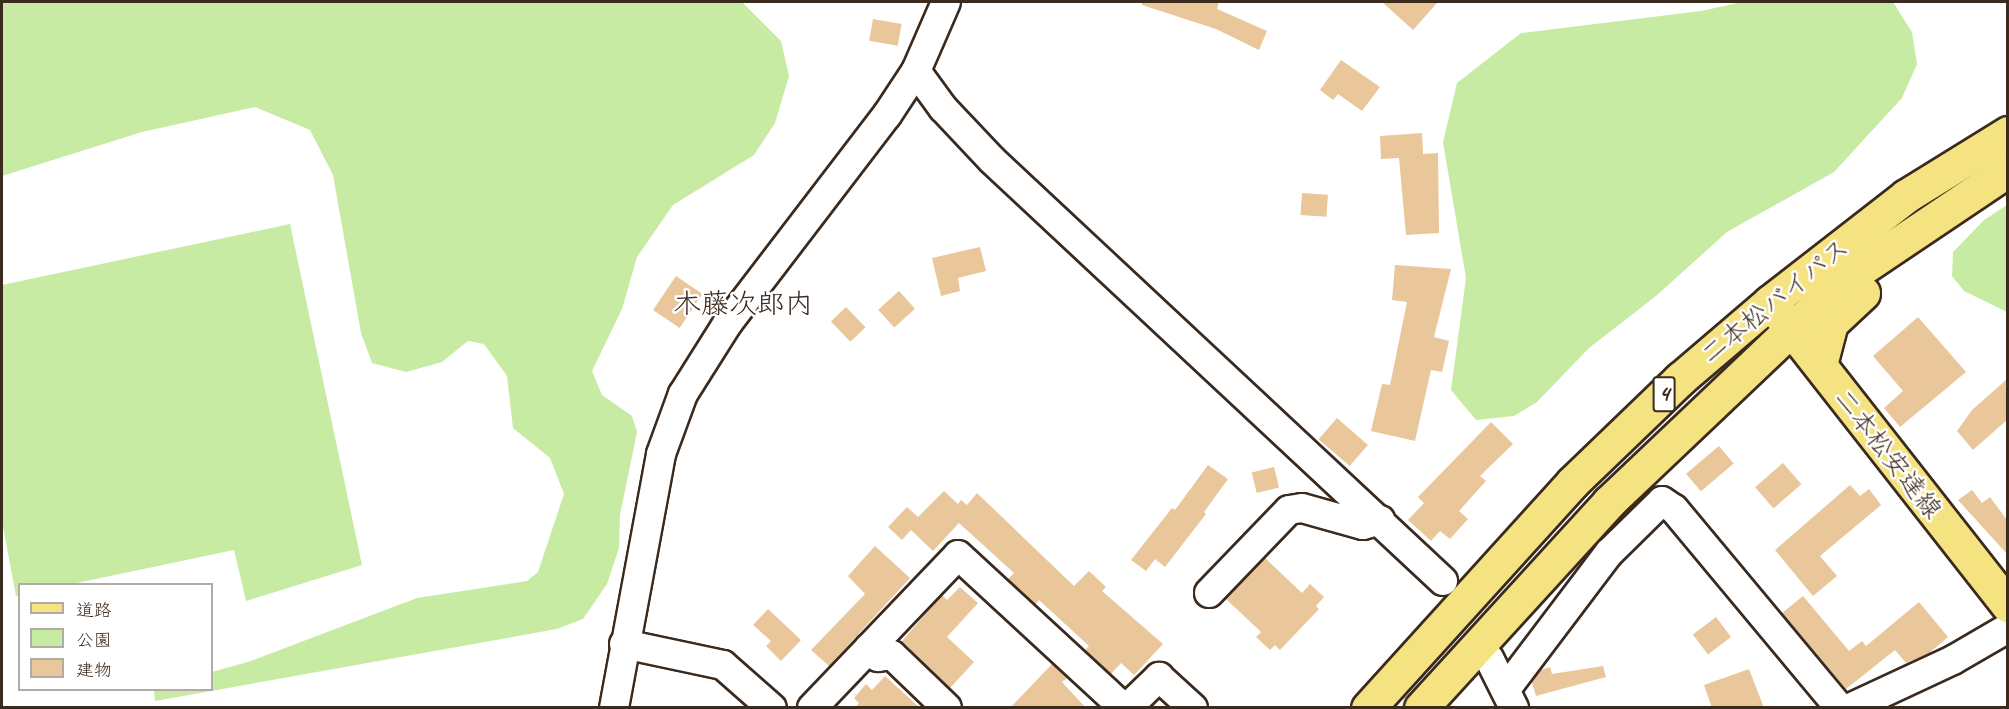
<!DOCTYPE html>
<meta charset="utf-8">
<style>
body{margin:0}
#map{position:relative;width:2009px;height:709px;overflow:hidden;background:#fff;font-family:Caveat,"Klee One",sans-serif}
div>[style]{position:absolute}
.green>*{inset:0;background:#c8eba3}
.building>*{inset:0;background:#eac69b;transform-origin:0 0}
.roads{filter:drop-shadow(2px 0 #3b2a1e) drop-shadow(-2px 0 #3b2a1e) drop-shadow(0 2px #3b2a1e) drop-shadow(0 -2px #3b2a1e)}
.minor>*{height:28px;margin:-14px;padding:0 14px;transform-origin:14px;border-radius:14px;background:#fff}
.major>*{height:33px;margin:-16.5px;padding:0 16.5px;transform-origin:16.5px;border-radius:16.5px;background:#f5e382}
.highway>*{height:33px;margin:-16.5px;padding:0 16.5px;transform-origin:16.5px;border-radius:16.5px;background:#f5e382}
span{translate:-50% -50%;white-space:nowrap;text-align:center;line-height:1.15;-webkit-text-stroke:5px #fff;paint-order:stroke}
.shield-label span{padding:2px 4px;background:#fff;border:2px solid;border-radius:4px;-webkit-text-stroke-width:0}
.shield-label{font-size:24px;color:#3b2a1e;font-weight:700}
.street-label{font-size:26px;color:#3b2a1e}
.quarter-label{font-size:28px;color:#3b2a1e}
.frame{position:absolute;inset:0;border:3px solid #3b2a1e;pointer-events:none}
.legend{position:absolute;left:18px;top:583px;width:195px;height:108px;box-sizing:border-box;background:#fff;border:2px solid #b1aaa5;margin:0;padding:8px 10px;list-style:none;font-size:18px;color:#3b2a1e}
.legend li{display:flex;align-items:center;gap:12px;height:30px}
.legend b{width:30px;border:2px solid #b1aaa5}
</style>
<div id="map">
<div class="green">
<i style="clip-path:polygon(2px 2px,742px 2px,781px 41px,789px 76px,775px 123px,754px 155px,673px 205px,637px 257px,622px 309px,592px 371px,602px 395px,632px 416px,637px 432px,620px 515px,619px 548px,607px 584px,583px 619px,557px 629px,155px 701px,154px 690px,212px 690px,212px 672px,251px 661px,417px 598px,527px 581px,538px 572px,564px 494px,550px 458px,513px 428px,507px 376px,484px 344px,468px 341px,442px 362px,406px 372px,372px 363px,361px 333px,333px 175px,310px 130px,255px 107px,142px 132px,2px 176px)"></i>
<i style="clip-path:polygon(1742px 2px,1893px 2px,1912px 32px,1917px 64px,1902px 98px,1834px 172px,1727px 232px,1656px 296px,1589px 348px,1537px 402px,1514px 416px,1476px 420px,1451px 390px,1466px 278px,1443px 142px,1457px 83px,1521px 33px,1701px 11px)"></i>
<i style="clip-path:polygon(2007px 205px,2007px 312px,1964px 291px,1952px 276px,1953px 252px,1984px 220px)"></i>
<i style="clip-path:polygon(290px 224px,362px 565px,246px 601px,234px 550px,72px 584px,20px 584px,19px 595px,16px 596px,2px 521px,2px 285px)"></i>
</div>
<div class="building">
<i style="clip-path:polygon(1142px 2px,1219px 2px,1217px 9px,1267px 31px,1259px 50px,1216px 29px,1142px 5px)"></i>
<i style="clip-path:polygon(1382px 2px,1438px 2px,1413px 30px)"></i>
<i style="left:873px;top:19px;width:29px;height:22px;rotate:10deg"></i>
<i style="clip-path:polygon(1341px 60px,1380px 87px,1362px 111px,1338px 94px,1333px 100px,1320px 90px)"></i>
<i style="clip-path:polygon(1422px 133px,1423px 154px,1438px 153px,1439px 233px,1406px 235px,1399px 158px,1381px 159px,1380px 136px)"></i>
<i style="left:1302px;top:193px;width:26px;height:22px;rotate:4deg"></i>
<i style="clip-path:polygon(980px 247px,986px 271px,958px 278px,960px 291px,941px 296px,932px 258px)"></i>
<i style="clip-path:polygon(1395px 265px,1451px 269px,1434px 337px,1449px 341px,1442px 372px,1431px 370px,1415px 441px,1371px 431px,1382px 384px,1390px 385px,1407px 302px,1392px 300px)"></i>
<i style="left:676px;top:276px;width:32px;height:41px;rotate:34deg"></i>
<i style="left:899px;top:291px;width:24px;height:28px;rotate:48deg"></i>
<i style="left:846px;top:307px;width:28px;height:21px;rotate:46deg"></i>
<i style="clip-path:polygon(1918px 317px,1966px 372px,1900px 427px,1884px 408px,1903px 391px,1873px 356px)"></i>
<i style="clip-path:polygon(2007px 379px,2007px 420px,1973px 450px,1957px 431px,1972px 410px)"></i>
<i style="left:1337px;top:418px;width:41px;height:28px;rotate:41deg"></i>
<i style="clip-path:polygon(1491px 422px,1513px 444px,1480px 476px,1486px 481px,1459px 511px,1468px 519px,1450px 539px,1440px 531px,1431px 541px,1408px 520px,1424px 503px,1418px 497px)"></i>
<i style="left:1719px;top:446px;width:23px;height:43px;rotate:50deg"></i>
<i style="left:1783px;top:463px;width:28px;height:37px;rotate:49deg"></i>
<i style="clip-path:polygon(1208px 465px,1228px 479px,1204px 512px,1206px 514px,1165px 567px,1155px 559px,1146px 571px,1131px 560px,1172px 508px,1175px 510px)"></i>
<i style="left:1274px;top:467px;width:21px;height:23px;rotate:76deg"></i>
<i style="clip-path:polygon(1850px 485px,1860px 496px,1869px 489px,1881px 505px,1820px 556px,1837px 576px,1813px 596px,1775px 550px)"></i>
<i style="clip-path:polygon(1972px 490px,1982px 503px,1990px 497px,2007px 520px,2007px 554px,1958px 500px)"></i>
<i style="clip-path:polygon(944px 491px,958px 504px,961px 500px,967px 505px,977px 493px,1074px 586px,1089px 571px,1106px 587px,1102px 591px,1163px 644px,1134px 675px,1121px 663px,1111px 674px,1085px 650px,1089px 646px,1039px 600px,1036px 604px,1008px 579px,1014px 573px,959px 523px,933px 551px,911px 530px,902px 540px,888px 527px,907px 507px,918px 517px)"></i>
<i style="clip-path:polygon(875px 546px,910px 578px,829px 666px,811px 650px,865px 594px,848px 576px)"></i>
<i style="clip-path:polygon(1265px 558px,1302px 593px,1310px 584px,1324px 597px,1316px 606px,1319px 609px,1280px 650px,1275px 645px,1270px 650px,1256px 637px,1261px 632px,1226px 599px)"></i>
<i style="clip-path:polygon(960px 587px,978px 603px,947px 637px,974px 662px,950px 688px,902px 641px,942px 595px,947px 600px)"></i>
<i style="clip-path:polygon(1803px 596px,1849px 651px,1862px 641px,1866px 646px,1919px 602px,1948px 637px,1928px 654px,1906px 663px,1895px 650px,1846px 689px,1782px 613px)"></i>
<i style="clip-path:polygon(768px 609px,801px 640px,781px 661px,766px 646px,771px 641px,753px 625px)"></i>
<i style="left:1716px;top:617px;width:25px;height:29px;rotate:53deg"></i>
<i style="clip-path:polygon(1052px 664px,1067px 678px,1062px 682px,1086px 708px,1010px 708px)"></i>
<i style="clip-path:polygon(1603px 666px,1606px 677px,1536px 696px,1532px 682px,1541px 670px,1550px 667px,1552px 674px)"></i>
<i style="clip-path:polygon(1749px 669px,1764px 708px,1712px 708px,1704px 685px)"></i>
<i style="clip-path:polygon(885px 676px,920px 708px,855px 708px,859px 703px,854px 698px,866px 684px,872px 690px)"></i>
</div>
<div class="roads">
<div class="minor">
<i style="left:916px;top:71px;width:46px;rotate:53.9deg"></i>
<i style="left:943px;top:108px;width:71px;rotate:46.7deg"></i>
<i style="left:992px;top:160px;width:617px;rotate:43.03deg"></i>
<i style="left:1209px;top:593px;width:115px;rotate:-46.1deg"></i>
<i style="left:1289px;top:510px;width:13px;rotate:-9deg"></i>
<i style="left:1302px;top:508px;width:63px;rotate:15.6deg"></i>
<i style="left:1363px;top:525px;width:18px;rotate:-16deg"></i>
<i style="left:624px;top:644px;width:101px;rotate:12deg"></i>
<i style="left:723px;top:665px;width:65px;rotate:41.3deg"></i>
<i style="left:869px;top:648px;width:13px;rotate:45deg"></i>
<i style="left:878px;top:657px;width:14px;rotate:-8deg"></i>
<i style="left:892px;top:655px;width:76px;rotate:43.9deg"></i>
<i style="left:1489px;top:658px;width:56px;rotate:63.4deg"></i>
<i style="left:1506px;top:689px;width:171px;rotate:-52.9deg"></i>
<i style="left:1609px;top:553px;width:74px;rotate:-44.5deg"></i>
<i style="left:1662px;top:501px;width:14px;rotate:34deg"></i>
<i style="left:1674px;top:509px;width:259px;rotate:50.2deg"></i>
<i style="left:614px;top:708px;width:258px;rotate:-79.5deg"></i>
<i style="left:661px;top:454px;width:64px;rotate:-69.9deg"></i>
<i style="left:683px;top:394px;width:83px;rotate:-57.8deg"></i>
<i style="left:727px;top:324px;width:263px;rotate:-52.6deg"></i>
<i style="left:887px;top:115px;width:53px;rotate:-56.6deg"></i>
<i style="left:916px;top:71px;width:75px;rotate:-66.5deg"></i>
<i style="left:812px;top:708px;width:211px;rotate:-46.3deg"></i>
<i style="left:958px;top:555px;width:226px;rotate:42.7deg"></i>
<i style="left:1127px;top:708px;width:45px;rotate:-44.1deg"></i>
<i style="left:1159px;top:677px;width:46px;rotate:42.4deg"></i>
<i style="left:1850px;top:708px;width:114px;rotate:-25deg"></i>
<i style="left:1953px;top:660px;width:64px;rotate:-30.2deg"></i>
</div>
<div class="major">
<i style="left:1774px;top:307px;width:379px;rotate:51.9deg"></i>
</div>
<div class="highway">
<i style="left:1820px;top:365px;width:43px;rotate:-75.3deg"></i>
<i style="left:1831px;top:323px;width:44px;rotate:-43.2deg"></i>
<i style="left:1368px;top:708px;width:305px;rotate:-47.8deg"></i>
<i style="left:1573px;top:482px;width:149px;rotate:-43.9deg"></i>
<i style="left:1680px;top:379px;width:118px;rotate:-40.5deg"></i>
<i style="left:1770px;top:302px;width:172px;rotate:-37.9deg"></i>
<i style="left:1906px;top:196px;width:120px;rotate:-31.7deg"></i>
<i style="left:1421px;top:708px;width:279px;rotate:-47.6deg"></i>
<i style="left:1609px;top:502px;width:251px;rotate:-43.5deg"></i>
<i style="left:1791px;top:329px;width:90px;rotate:-40.9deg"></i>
<i style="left:1859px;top:270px;width:179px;rotate:-33.9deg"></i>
</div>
</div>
<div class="shield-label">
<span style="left:1664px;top:394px">4</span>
</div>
<div class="street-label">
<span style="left:1775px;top:301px;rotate:-39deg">二本松バイパス</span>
<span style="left:1888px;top:454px;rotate:52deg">二本松安達線</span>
</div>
<div class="quarter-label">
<span style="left:743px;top:304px">木藤次郎内</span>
</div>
<div class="frame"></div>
<ul class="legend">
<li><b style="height:8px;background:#f5e382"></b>道路</li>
<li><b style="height:16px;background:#c8eba3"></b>公園</li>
<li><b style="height:16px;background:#eac69b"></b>建物</li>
</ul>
</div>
